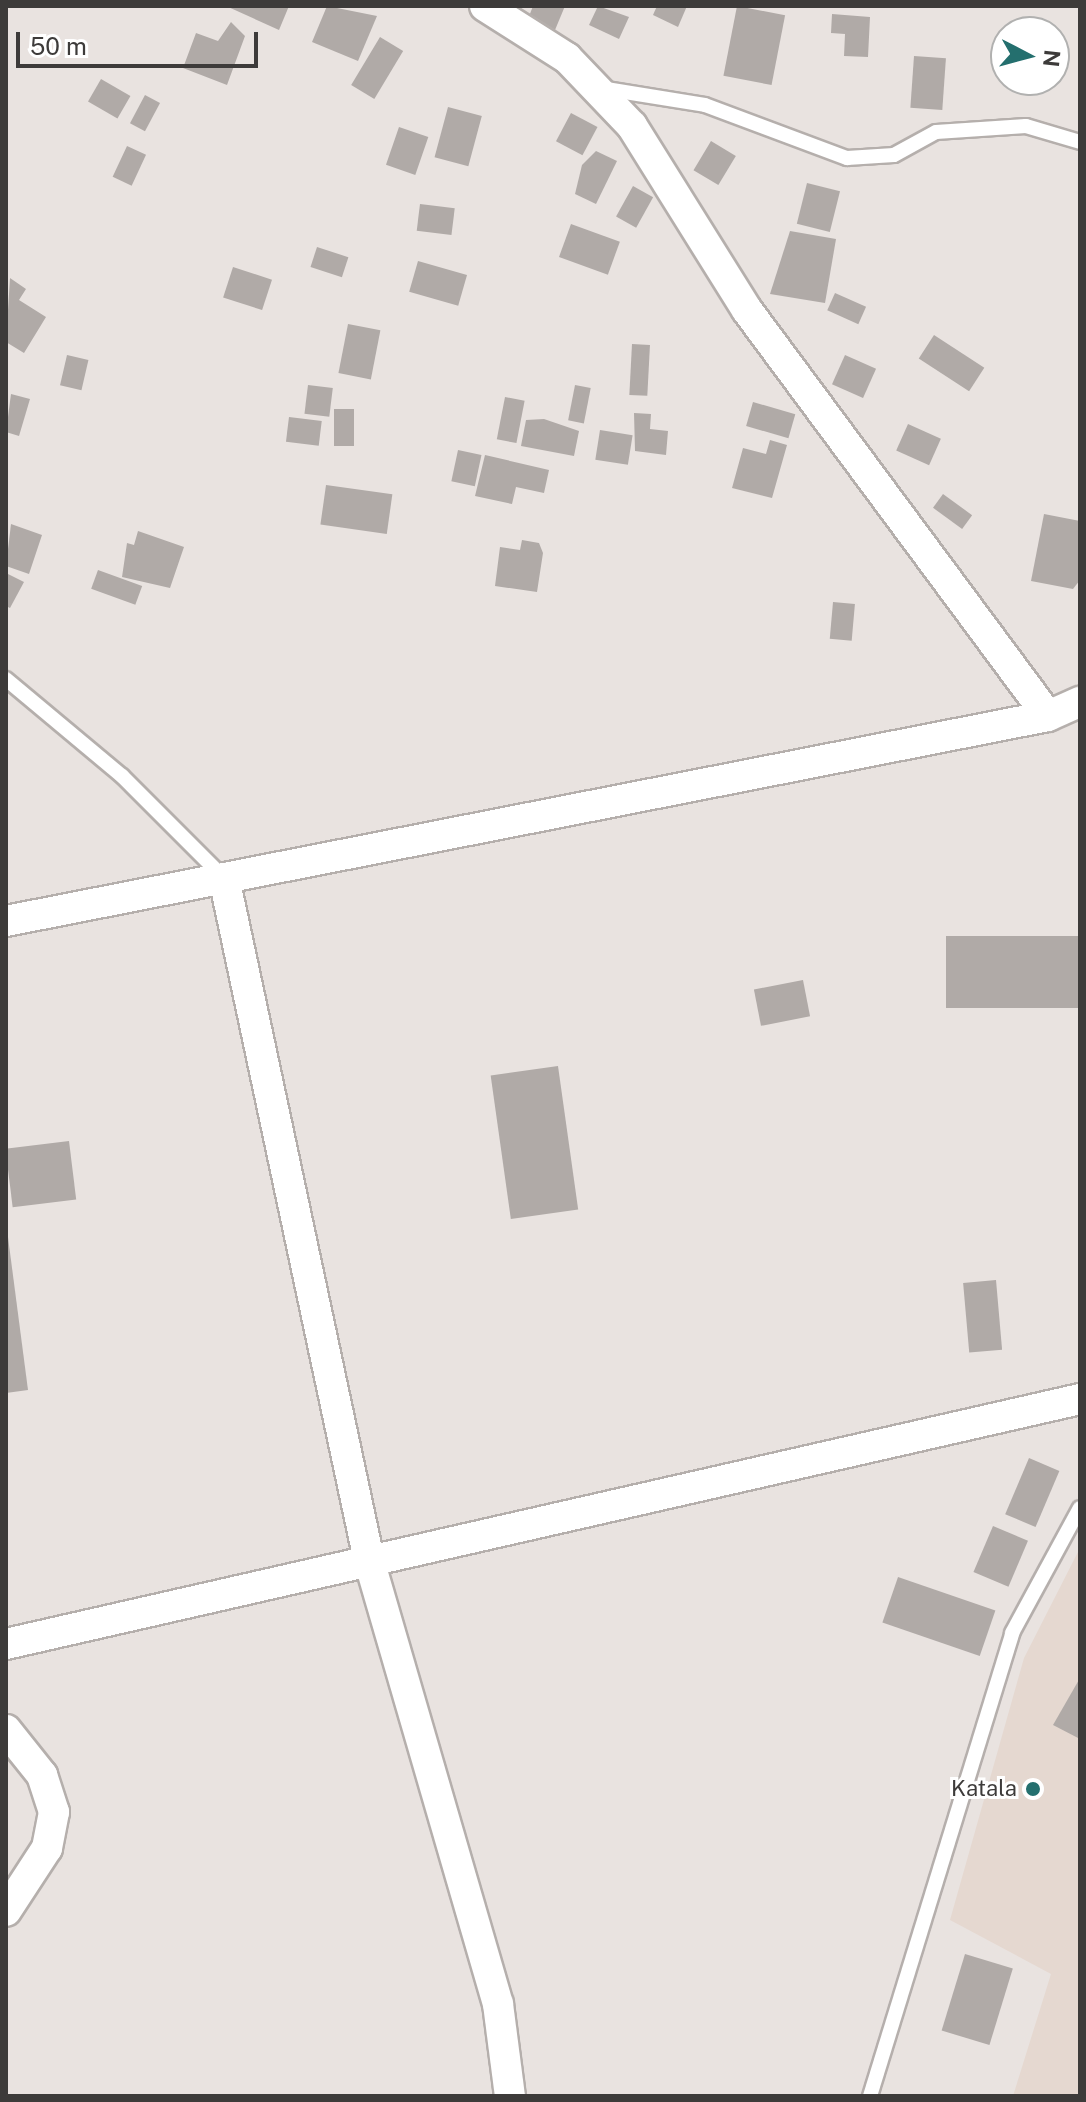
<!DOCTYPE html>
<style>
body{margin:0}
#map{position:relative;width:1086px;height:2102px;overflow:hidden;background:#e9e3e0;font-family:"Public Sans",sans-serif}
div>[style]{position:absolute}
.built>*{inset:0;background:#e5d8d0}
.building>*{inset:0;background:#b0aaa7;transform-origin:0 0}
.roads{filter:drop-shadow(2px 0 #b5afac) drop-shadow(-2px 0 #b5afac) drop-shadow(0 2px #b5afac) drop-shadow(0 -2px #b5afac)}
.service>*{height:14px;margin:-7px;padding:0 7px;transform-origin:7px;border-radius:7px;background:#fff}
.minor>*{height:30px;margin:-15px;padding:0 15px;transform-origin:15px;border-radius:15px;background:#fff}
.dots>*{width:22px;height:22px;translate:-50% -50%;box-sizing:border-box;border:4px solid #fff;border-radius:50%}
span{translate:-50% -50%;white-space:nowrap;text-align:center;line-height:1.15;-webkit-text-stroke:6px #fff;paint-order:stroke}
.poi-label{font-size:22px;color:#3d3b3a}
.right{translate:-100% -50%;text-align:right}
.frame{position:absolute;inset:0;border:8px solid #3d3b3a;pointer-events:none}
.north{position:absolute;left:990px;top:16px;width:80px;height:80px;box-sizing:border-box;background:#fff;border:2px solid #b1b1b0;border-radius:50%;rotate:96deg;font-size:22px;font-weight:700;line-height:32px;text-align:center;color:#3d3b3a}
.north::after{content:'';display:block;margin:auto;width:28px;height:36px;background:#246f6e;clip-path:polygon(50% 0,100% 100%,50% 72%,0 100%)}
.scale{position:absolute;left:16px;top:32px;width:242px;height:36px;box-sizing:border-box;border:4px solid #3d3b3a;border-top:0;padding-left:10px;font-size:24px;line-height:28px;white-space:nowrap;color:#3d3b3a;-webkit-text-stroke:6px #fff;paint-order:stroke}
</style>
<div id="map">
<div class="built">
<i style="clip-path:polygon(1080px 1548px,1080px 2096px,1013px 2096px,1051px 1974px,950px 1920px,1024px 1658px)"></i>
</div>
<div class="building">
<i style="clip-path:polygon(226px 6px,289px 6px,279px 30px)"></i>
<i style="clip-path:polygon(327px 6px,377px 16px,358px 61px,312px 42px)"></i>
<i style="clip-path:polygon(533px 6px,565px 6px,555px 30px,528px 19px)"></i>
<i style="clip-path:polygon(598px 6px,629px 17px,619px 39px,589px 25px)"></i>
<i style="clip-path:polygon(657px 6px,687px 6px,678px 27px,653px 15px)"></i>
<i style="left:737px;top:6px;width:49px;height:71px;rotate:11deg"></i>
<i style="clip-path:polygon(832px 14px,870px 17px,868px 57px,844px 56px,845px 34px,831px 33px)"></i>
<i style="clip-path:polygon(231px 22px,245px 36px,227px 85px,183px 68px,196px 33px,218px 41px)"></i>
<i style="left:380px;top:37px;width:27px;height:56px;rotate:31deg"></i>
<i style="left:914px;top:56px;width:32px;height:52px;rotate:4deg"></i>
<i style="left:101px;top:79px;width:34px;height:26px;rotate:30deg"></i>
<i style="left:145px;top:95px;width:17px;height:32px;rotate:28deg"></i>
<i style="left:448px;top:107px;width:35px;height:52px;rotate:15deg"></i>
<i style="left:571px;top:113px;width:30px;height:32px;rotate:28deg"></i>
<i style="left:399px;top:127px;width:31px;height:40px;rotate:19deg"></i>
<i style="left:711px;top:141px;width:29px;height:34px;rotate:31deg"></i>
<i style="left:127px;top:146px;width:21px;height:34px;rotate:25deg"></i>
<i style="clip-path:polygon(596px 151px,617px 161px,596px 204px,575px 194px,582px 165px)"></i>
<i style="left:807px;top:183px;width:34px;height:42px;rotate:14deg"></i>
<i style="left:633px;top:186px;width:23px;height:35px;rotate:29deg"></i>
<i style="left:420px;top:204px;width:35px;height:27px;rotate:7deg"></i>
<i style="left:571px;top:224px;width:52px;height:35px;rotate:20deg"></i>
<i style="clip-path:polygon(790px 231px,836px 239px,825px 303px,770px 294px)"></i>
<i style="left:317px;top:247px;width:33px;height:21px;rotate:18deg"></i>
<i style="left:418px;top:261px;width:51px;height:32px;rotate:16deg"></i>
<i style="left:233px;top:267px;width:41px;height:32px;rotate:18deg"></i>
<i style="clip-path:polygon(10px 278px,26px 289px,19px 300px,46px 317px,24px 353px,6px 342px)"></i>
<i style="left:835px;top:293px;width:34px;height:19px;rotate:24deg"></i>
<i style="left:348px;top:324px;width:33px;height:50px;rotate:11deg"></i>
<i style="left:934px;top:335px;width:60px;height:28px;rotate:33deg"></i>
<i style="left:632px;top:344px;width:18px;height:51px;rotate:3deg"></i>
<i style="left:67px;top:355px;width:22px;height:31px;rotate:13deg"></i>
<i style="left:845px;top:355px;width:34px;height:32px;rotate:24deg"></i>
<i style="left:308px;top:385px;width:25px;height:29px;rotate:7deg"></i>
<i style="left:575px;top:385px;width:16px;height:36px;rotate:11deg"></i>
<i style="clip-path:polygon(11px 394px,30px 399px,19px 436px,6px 432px)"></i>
<i style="left:505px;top:397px;width:20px;height:43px;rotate:11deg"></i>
<i style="left:753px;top:402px;width:44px;height:25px;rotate:16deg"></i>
<i style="left:334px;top:409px;width:20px;height:37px"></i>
<i style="clip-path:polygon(634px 413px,651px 414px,650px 429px,668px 431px,666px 455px,635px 451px)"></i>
<i style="left:289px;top:417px;width:33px;height:25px;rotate:7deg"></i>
<i style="clip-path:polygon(544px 419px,579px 431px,574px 456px,521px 446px,526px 420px)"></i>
<i style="left:908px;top:424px;width:36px;height:29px;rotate:24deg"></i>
<i style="left:600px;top:430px;width:33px;height:30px;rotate:9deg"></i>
<i style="clip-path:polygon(770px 440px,787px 445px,772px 498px,732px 488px,743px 448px,766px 454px)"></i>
<i style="left:458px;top:450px;width:24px;height:32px;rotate:12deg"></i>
<i style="clip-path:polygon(485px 455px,549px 470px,544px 493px,516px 487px,512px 504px,475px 496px)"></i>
<i style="left:326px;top:485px;width:67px;height:40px;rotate:8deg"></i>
<i style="left:943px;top:494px;width:36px;height:17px;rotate:36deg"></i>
<i style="clip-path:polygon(1044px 514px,1080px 521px,1080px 580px,1073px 589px,1031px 581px)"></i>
<i style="clip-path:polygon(11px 524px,42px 535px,29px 574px,6px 566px)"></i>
<i style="clip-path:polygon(138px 531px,184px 547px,170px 588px,122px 577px,127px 543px,134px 545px)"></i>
<i style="clip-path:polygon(522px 540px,539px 543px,543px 553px,537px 592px,495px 586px,500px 547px,520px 550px)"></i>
<i style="left:98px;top:570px;width:47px;height:20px;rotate:20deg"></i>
<i style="clip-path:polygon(6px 573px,24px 582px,10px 608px,6px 606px)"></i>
<i style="left:833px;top:602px;width:22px;height:37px;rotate:5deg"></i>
<i style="left:1080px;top:936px;width:72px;height:134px;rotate:90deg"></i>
<i style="left:803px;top:980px;width:37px;height:50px;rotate:79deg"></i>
<i style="left:558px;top:1066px;width:145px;height:68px;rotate:82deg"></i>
<i style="left:69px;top:1141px;width:59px;height:64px;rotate:83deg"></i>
<i style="clip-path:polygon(6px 1222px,28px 1390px,6px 1393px)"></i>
<i style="left:996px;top:1280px;width:70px;height:33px;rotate:85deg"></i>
<i style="left:1029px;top:1458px;width:33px;height:61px;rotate:23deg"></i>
<i style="left:993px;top:1526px;width:38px;height:50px;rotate:23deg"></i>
<i style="left:898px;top:1577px;width:103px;height:48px;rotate:19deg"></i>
<i style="clip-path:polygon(1080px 1678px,1080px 1739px,1053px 1725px)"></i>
<i style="left:965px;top:1954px;width:50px;height:80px;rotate:17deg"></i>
</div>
<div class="roads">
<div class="service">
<i style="left:600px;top:88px;width:106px;rotate:9.2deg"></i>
<i style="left:705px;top:105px;width:152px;rotate:20.5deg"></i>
<i style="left:847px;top:158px;width:47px;rotate:-3.7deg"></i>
<i style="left:894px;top:155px;width:48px;rotate:-28.7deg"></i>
<i style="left:936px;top:132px;width:90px;rotate:-3.8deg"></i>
<i style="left:1026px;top:126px;width:56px;rotate:16.5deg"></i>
<i style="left:6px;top:679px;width:151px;rotate:39.9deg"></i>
<i style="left:122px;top:776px;width:144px;rotate:45deg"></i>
<i style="left:870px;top:2096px;width:484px;rotate:-72.9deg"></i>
<i style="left:1012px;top:1633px;width:142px;rotate:-61.5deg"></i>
</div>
<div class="minor">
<i style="left:485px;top:6px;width:97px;rotate:32.4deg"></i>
<i style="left:567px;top:58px;width:94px;rotate:46.3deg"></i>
<i style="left:632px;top:126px;width:217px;rotate:58deg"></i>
<i style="left:747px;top:310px;width:505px;rotate:53.45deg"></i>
<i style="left:224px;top:878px;width:697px;rotate:78deg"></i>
<i style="left:369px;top:1560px;width:462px;rotate:73.8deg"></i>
<i style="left:498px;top:2004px;width:93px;rotate:82.6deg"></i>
<i style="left:6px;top:921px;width:1062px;rotate:-11.13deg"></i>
<i style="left:1048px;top:716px;width:35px;rotate:-24deg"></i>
<i style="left:6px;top:1644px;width:1102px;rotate:-12.85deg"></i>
<i style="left:6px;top:1730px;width:58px;rotate:51.3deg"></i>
<i style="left:42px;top:1775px;width:39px;rotate:72deg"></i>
<i style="left:54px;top:1812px;width:37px;rotate:101deg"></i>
<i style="left:47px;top:1848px;width:75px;rotate:123.1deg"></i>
</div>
</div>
<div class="dots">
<i style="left:1033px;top:1789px;background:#246f6e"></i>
</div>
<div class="poi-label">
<span class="right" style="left:1017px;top:1789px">Katala</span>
</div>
<div class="frame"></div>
<div class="north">N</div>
<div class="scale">50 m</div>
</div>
